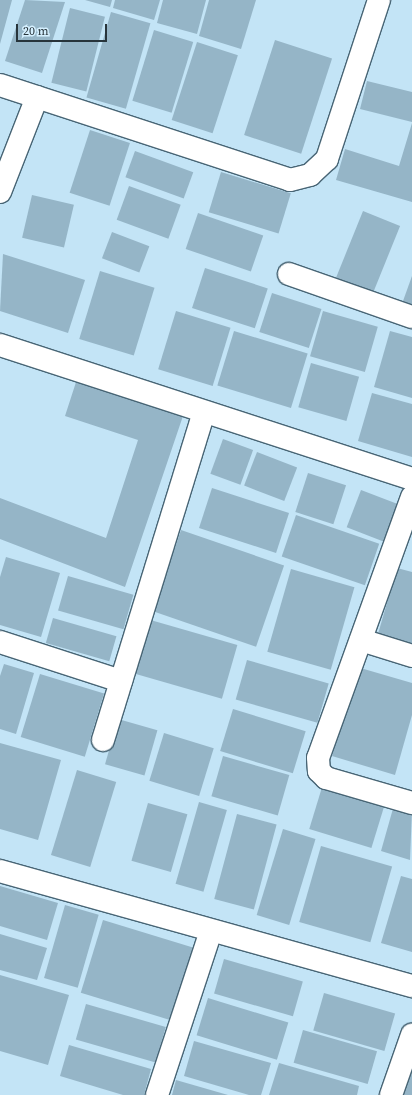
<!DOCTYPE html>
<style>
body{margin:0}
#map{position:relative;width:412px;height:1095px;overflow:hidden;background:#c3e4f6;font-family:"Source Serif 4",serif}
div>[style]{position:absolute}
.building>*{inset:0;background:#95b5c7;transform-origin:0 0}
.roads{filter:drop-shadow(1px 0 #486575) drop-shadow(-1px 0 #486575) drop-shadow(0 1px #486575) drop-shadow(0 -1px #486575)}
.minor>*{height:22px;margin:-11px;padding:0 11px;transform-origin:11px;border-radius:11px;background:#fff}
span{translate:-50% -50%;white-space:nowrap;text-align:center;line-height:1.15;-webkit-text-stroke:3px #d5f0ff;paint-order:stroke}
.scale{position:absolute;left:16px;top:24px;width:91px;height:18px;box-sizing:border-box;border:2px solid #27343b;border-top:0;padding-left:5px;font-size:12px;line-height:14px;white-space:nowrap;color:#27343b;-webkit-text-stroke:3px #d5f0ff;paint-order:stroke}
</style>
<div id="map">
<div class="building">
<i style="clip-path:polygon(0 0,12px 0,0 44px)"></i>
<i style="clip-path:polygon(25px 0,65px 2px,42px 73px,5px 61px)"></i>
<i style="clip-path:polygon(85px 0,112px 0,110px 7px)"></i>
<i style="clip-path:polygon(115px 0,160px 0,154px 20px,113px 8px)"></i>
<i style="clip-path:polygon(163px 0,206px 0,197px 34px,157px 23px)"></i>
<i style="clip-path:polygon(209px 0,256px 0,241px 49px,199px 36px)"></i>
<i style="left:70px;top:8px;width:36px;height:77px;rotate:14deg"></i>
<i style="left:111px;top:12px;width:41px;height:89px;rotate:16deg"></i>
<i style="left:154px;top:30px;width:41px;height:74px;rotate:17deg"></i>
<i style="left:275px;top:40px;width:60px;height:100px;rotate:18deg"></i>
<i style="left:197px;top:42px;width:43px;height:82px;rotate:18deg"></i>
<i style="clip-path:polygon(367px 81px,412px 92px,412px 122px,360px 109px)"></i>
<i style="clip-path:polygon(412px 123px,412px 202px,336px 180px,345px 149px,399px 166px)"></i>
<i style="left:90px;top:130px;width:42px;height:66px;rotate:18deg"></i>
<i style="left:135px;top:151px;width:62px;height:28px;rotate:20deg"></i>
<i style="left:221px;top:172px;width:73px;height:42px;rotate:17deg"></i>
<i style="left:129px;top:186px;width:55px;height:36px;rotate:20deg"></i>
<i style="left:32px;top:195px;width:43px;height:44px;rotate:13deg"></i>
<i style="left:363px;top:211px;width:40px;height:72px;rotate:22deg"></i>
<i style="left:198px;top:213px;width:69px;height:38px;rotate:19deg"></i>
<i style="left:112px;top:232px;width:40px;height:28px;rotate:21deg"></i>
<i style="clip-path:polygon(3px 254px,85px 280px,68px 333px,0 311px)"></i>
<i style="left:205px;top:268px;width:66px;height:42px;rotate:18deg"></i>
<i style="left:100px;top:271px;width:57px;height:71px;rotate:17deg"></i>
<i style="clip-path:polygon(412px 276px,412px 305px,403px 301px)"></i>
<i style="left:272px;top:293px;width:52px;height:41px;rotate:18deg"></i>
<i style="left:176px;top:311px;width:57px;height:61px;rotate:17deg"></i>
<i style="left:323px;top:311px;width:57px;height:47px;rotate:16deg"></i>
<i style="left:234px;top:331px;width:77px;height:57px;rotate:17deg"></i>
<i style="clip-path:polygon(390px 331px,412px 337px,412px 398px,374px 387px)"></i>
<i style="left:311px;top:363px;width:50px;height:46px;rotate:16deg"></i>
<i style="clip-path:polygon(77px 379px,184px 413px,125px 587px,0 539px,0 498px,106px 538px,138px 440px,65px 416px)"></i>
<i style="clip-path:polygon(372px 393px,412px 404px,412px 457px,358px 441px)"></i>
<i style="left:223px;top:439px;width:32px;height:37px;rotate:20deg"></i>
<i style="left:257px;top:452px;width:43px;height:36px;rotate:21deg"></i>
<i style="left:308px;top:473px;width:40px;height:41px;rotate:18deg"></i>
<i style="left:212px;top:488px;width:81px;height:42px;rotate:18deg"></i>
<i style="left:361px;top:490px;width:40px;height:40px;rotate:21deg"></i>
<i style="left:296px;top:515px;width:88px;height:44px;rotate:19deg"></i>
<i style="left:181px;top:530px;width:109px;height:86px;rotate:19deg"></i>
<i style="clip-path:polygon(6px 557px,60px 573px,41px 637px,0 625px,0 577px)"></i>
<i style="clip-path:polygon(397px 568px,412px 572px,412px 645px,378px 634px)"></i>
<i style="left:291px;top:569px;width:66px;height:86px;rotate:16deg"></i>
<i style="left:68px;top:576px;width:68px;height:36px;rotate:16deg"></i>
<i style="left:53px;top:618px;width:66px;height:26px;rotate:16deg"></i>
<i style="left:147px;top:619px;width:94px;height:56px;rotate:16deg"></i>
<i style="left:247px;top:660px;width:85px;height:41px;rotate:16deg"></i>
<i style="clip-path:polygon(4px 664px,34px 673px,16px 734px,0 729px,0 676px)"></i>
<i style="clip-path:polygon(357px 667px,412px 683px,412px 715px,395px 775px,332px 756px)"></i>
<i style="left:40px;top:674px;width:67px;height:66px;rotate:17deg"></i>
<i style="left:233px;top:709px;width:76px;height:44px;rotate:17deg"></i>
<i style="left:118px;top:719px;width:41px;height:47px;rotate:16deg"></i>
<i style="left:164px;top:733px;width:52px;height:50px;rotate:17deg"></i>
<i style="clip-path:polygon(0 743px,61px 760px,38px 840px,0 829px)"></i>
<i style="left:223px;top:756px;width:69px;height:42px;rotate:16deg"></i>
<i style="left:77px;top:770px;width:41px;height:89px;rotate:17deg"></i>
<i style="left:323px;top:784px;width:65px;height:47px;rotate:17deg"></i>
<i style="left:199px;top:802px;width:29px;height:85px;rotate:16deg"></i>
<i style="left:148px;top:803px;width:41px;height:60px;rotate:16deg"></i>
<i style="clip-path:polygon(394px 805px,412px 810px,410px 860px,381px 851px)"></i>
<i style="left:237px;top:814px;width:41px;height:88px;rotate:15deg"></i>
<i style="left:283px;top:829px;width:34px;height:90px;rotate:17deg"></i>
<i style="left:321px;top:846px;width:74px;height:79px;rotate:16deg"></i>
<i style="clip-path:polygon(401px 876px,412px 879px,412px 952px,381px 943px)"></i>
<i style="clip-path:polygon(0 886px,58px 903px,47px 940px,0 926px)"></i>
<i style="left:65px;top:905px;width:35px;height:76px;rotate:16deg"></i>
<i style="left:103px;top:920px;width:94px;height:76px;rotate:17deg"></i>
<i style="clip-path:polygon(0 934px,47px 948px,37px 980px,0 970px)"></i>
<i style="left:224px;top:959px;width:82px;height:36px;rotate:16deg"></i>
<i style="clip-path:polygon(0 975px,69px 995px,48px 1065px,0 1051px)"></i>
<i style="left:324px;top:993px;width:74px;height:39px;rotate:16deg"></i>
<i style="left:208px;top:998px;width:84px;height:39px;rotate:17deg"></i>
<i style="left:86px;top:1004px;width:83px;height:37px;rotate:16deg"></i>
<i style="left:303px;top:1030px;width:77px;height:34px;rotate:16deg"></i>
<i style="clip-path:polygon(194px 1041px,271px 1063px,261px 1095px,249px 1095px,184px 1076px)"></i>
<i style="clip-path:polygon(69px 1045px,151px 1069px,144px 1095px,123px 1095px,60px 1076px)"></i>
<i style="clip-path:polygon(279px 1063px,359px 1086px,357px 1095px,269px 1095px)"></i>
<i style="clip-path:polygon(412px 1067px,412px 1095px,402px 1095px)"></i>
<i style="clip-path:polygon(176px 1080px,228px 1095px,172px 1095px)"></i>
</div>
<div class="roads">
<div class="minor">
<i style="left:0;top:85px;width:305px;rotate:18.1deg"></i>
<i style="left:290px;top:180px;width:21px;rotate:-14deg"></i>
<i style="left:310px;top:175px;width:23px;rotate:-43deg"></i>
<i style="left:327px;top:159px;width:167px;rotate:-71.9deg"></i>
<i style="left:0;top:192px;width:102px;rotate:-68.7deg"></i>
<i style="left:289px;top:274px;width:130px;rotate:19.3deg"></i>
<i style="left:0;top:345px;width:433px;rotate:18deg"></i>
<i style="left:412px;top:497px;width:277px;rotate:109.8deg"></i>
<i style="left:318px;top:758px;width:13px;rotate:86deg"></i>
<i style="left:319px;top:771px;width:10px;rotate:45deg"></i>
<i style="left:326px;top:778px;width:90px;rotate:16.2deg"></i>
<i style="left:361px;top:640px;width:53px;rotate:17.4deg"></i>
<i style="left:0;top:642px;width:127px;rotate:17.9deg"></i>
<i style="left:103px;top:740px;width:343px;rotate:-72.9deg"></i>
<i style="left:0;top:871px;width:428px;rotate:15.6deg"></i>
<i style="left:157px;top:1095px;width:173px;rotate:-71.8deg"></i>
<i style="left:391px;top:1095px;width:64px;rotate:-70.7deg"></i>
</div>
</div>
<div class="scale">20 m</div>
</div>
